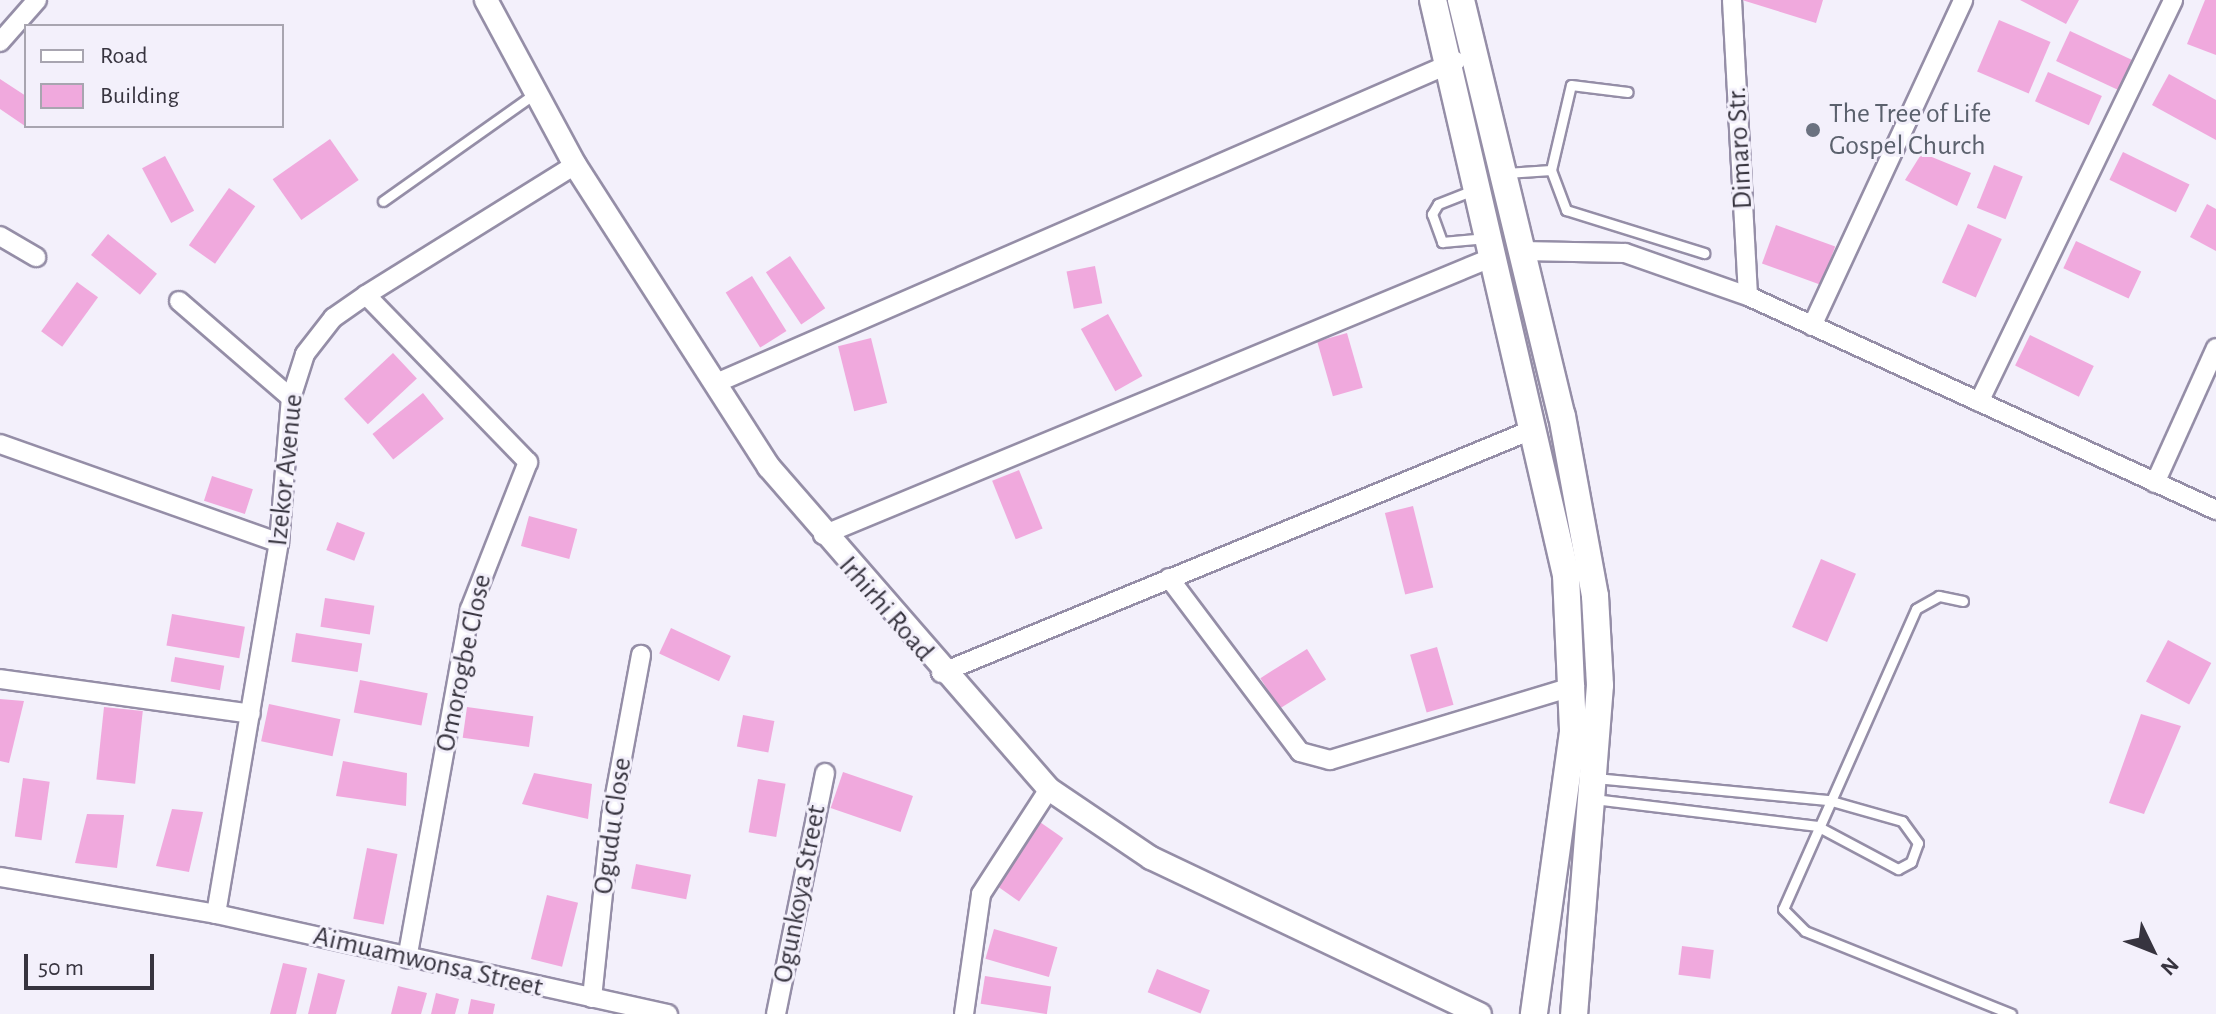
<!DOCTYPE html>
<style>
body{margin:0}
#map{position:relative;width:2216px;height:1014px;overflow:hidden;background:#f3f0fb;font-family:"Alegreya Sans",sans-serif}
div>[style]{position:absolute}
.building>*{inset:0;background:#f0a9dd;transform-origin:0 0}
.roads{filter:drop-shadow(2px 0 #958ea7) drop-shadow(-2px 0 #958ea7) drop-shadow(0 2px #958ea7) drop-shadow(0 -2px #958ea7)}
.service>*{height:9px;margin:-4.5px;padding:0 4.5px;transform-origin:4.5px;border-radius:4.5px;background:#fff}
.minor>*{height:18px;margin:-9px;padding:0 9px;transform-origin:9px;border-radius:9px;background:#fff}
.tertiary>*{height:22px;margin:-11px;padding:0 11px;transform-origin:11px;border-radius:11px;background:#fff}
.secondary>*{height:26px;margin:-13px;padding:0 13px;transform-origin:13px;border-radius:13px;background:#fff}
.dots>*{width:22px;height:22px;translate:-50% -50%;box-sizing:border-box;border:4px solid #f3f0fb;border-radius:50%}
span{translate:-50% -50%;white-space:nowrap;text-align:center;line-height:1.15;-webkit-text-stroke:6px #f3f0fb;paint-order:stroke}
.worship-label{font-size:28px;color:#5b616d}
.left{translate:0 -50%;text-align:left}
.street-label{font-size:28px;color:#37343f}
.legend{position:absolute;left:24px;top:24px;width:260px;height:104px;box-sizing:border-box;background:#f3f0fb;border:2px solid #a8a5b0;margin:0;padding:10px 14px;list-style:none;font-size:24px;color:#37343f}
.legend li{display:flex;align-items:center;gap:16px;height:40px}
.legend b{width:40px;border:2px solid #a8a5b0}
.north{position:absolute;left:2112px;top:910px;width:80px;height:80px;-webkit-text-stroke:6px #f3f0fb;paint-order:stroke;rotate:133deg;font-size:22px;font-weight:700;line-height:32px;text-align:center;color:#37343f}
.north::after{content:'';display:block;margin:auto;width:28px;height:36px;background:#37343f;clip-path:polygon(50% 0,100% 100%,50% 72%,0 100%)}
.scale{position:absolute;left:24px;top:954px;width:130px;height:36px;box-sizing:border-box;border:4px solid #37343f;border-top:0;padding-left:10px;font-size:24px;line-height:28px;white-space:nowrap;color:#37343f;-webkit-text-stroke:6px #f3f0fb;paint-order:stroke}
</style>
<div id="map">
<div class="building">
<i style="clip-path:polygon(1742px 0,1823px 0,1816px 23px)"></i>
<i style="clip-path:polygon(2020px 0,2079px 0,2066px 24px)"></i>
<i style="clip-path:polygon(2205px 0,2216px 0,2216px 55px,2187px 44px)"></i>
<i style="left:1999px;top:20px;width:56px;height:56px;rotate:23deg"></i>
<i style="left:2070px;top:31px;width:71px;height:33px;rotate:25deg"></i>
<i style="left:2048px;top:72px;width:59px;height:32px;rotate:24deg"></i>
<i style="clip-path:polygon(2169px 74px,2216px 100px,2216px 140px,2152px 105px)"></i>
<i style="clip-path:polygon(0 79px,26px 96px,25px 126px,0 109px)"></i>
<i style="left:330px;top:139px;width:50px;height:70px;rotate:55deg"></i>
<i style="left:2123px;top:152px;width:74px;height:31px;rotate:26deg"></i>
<i style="clip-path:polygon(1922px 153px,1971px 173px,1957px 206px,1905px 180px)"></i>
<i style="left:165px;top:156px;width:62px;height:26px;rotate:62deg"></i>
<i style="left:1994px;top:165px;width:31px;height:46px;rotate:22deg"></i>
<i style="left:229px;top:188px;width:32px;height:70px;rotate:35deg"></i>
<i style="clip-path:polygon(2207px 204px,2216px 209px,2216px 251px,2190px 237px)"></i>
<i style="left:1968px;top:224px;width:37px;height:64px;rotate:24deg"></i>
<i style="left:1776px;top:225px;width:63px;height:41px;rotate:20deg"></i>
<i style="left:108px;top:234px;width:63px;height:27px;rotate:39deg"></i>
<i style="left:2076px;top:241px;width:72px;height:30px;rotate:25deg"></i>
<i style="left:790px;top:256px;width:63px;height:29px;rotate:56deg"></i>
<i style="left:1095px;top:266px;width:38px;height:29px;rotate:79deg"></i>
<i style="left:752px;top:276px;width:65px;height:31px;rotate:58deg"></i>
<i style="left:77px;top:282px;width:26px;height:61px;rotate:36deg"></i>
<i style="left:1108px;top:314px;width:71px;height:31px;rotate:61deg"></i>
<i style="left:1347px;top:333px;width:57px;height:31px;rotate:74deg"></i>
<i style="left:2030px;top:335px;width:71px;height:34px;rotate:26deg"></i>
<i style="left:871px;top:338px;width:67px;height:34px;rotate:76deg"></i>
<i style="left:393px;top:353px;width:35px;height:67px;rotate:47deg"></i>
<i style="left:423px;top:393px;width:33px;height:65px;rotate:51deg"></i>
<i style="left:1019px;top:470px;width:63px;height:29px;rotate:68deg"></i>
<i style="left:212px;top:476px;width:43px;height:26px;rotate:18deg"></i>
<i style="left:1413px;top:506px;width:84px;height:29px;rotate:76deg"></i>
<i style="left:529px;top:516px;width:50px;height:31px;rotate:15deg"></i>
<i style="left:337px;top:522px;width:30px;height:30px;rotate:21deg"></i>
<i style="left:1821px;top:559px;width:38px;height:74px;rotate:23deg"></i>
<i style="left:325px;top:598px;width:50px;height:29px;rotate:9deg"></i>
<i style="left:172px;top:614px;width:74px;height:32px;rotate:10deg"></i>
<i style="left:671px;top:628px;width:66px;height:28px;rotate:25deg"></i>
<i style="left:296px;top:633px;width:67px;height:29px;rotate:9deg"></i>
<i style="left:2168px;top:640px;width:49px;height:47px;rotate:28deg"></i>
<i style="left:1437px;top:647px;width:60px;height:28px;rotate:74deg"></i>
<i style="left:1307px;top:649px;width:36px;height:55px;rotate:58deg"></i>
<i style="left:175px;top:657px;width:50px;height:25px;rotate:10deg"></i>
<i style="left:360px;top:680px;width:69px;height:33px;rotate:11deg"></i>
<i style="clip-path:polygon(0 699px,24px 701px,9px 763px,0 761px)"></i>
<i style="left:269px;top:704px;width:73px;height:38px;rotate:12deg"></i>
<i style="left:104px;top:707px;width:39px;height:73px;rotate:6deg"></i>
<i style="left:467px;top:707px;width:67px;height:31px;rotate:8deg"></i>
<i style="clip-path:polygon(2141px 714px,2181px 726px,2144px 814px,2109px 803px)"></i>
<i style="left:743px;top:715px;width:32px;height:32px;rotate:11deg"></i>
<i style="clip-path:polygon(343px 761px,407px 773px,406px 806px,336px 796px)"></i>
<i style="left:843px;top:772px;width:74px;height:38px;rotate:19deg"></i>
<i style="clip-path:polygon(534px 773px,592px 784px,588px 819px,522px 804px)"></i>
<i style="left:23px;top:778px;width:27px;height:59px;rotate:8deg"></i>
<i style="left:758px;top:779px;width:28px;height:54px;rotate:10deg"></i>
<i style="clip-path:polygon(172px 809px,203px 812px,189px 872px,156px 866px)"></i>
<i style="clip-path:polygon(87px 814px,124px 815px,117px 868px,75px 863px)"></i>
<i style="left:1037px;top:820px;width:32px;height:77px;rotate:35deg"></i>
<i style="left:367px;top:848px;width:31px;height:72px;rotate:11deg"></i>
<i style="left:636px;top:864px;width:56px;height:25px;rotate:11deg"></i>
<i style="left:547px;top:895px;width:32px;height:66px;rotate:14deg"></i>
<i style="left:994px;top:929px;width:66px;height:31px;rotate:16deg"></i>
<i style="left:1682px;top:946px;width:32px;height:29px;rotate:7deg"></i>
<i style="clip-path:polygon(283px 963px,307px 968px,296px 1014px,270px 1014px)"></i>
<i style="left:1157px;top:969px;width:57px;height:25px;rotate:22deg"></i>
<i style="clip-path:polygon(318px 973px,345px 980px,336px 1014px,308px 1014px)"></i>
<i style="left:985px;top:976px;width:67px;height:28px;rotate:9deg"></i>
<i style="clip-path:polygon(398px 986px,427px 993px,421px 1014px,391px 1014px)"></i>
<i style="clip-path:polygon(436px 993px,459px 999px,455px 1014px,431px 1014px)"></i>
<i style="clip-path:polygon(471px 999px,495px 1004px,493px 1014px,468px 1014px)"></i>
</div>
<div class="roads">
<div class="service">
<i style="left:1551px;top:170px;width:87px;rotate:-76.8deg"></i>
<i style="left:1571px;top:85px;width:57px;rotate:7deg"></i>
<i style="left:1506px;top:173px;width:45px;rotate:-3.8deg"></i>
<i style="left:1551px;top:170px;width:43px;rotate:69.4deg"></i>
<i style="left:1566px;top:210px;width:145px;rotate:17.3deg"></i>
<i style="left:1476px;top:189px;width:41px;rotate:158.5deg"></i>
<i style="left:1438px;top:204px;width:12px;rotate:121deg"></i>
<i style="left:1432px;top:214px;width:30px;rotate:70deg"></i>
<i style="left:1442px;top:242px;width:45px;rotate:-5.1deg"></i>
<i style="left:383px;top:201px;width:185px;rotate:-35.3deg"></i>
<i style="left:1963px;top:601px;width:25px;rotate:-168deg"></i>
<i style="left:1939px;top:596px;width:26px;rotate:151deg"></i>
<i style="left:1916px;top:609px;width:328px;rotate:113.9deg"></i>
<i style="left:1783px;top:909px;width:31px;rotate:45deg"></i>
<i style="left:1805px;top:931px;width:222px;rotate:21.9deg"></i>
<i style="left:1594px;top:799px;width:225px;rotate:6.9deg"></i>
<i style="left:1817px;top:826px;width:92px;rotate:28deg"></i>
<i style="left:1898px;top:869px;width:15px;rotate:-28deg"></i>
<i style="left:1911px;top:862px;width:20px;rotate:-70deg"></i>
<i style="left:1918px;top:843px;width:27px;rotate:-126deg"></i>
<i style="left:1902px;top:821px;width:77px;rotate:-164.2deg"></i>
<i style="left:1828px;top:800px;width:232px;rotate:-174.6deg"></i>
</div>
<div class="minor">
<i style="left:1732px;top:0;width:296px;rotate:86.9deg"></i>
<i style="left:0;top:42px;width:56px;rotate:-48.6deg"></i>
<i style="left:0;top:236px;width:42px;rotate:30.3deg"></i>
<i style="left:1522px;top:251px;width:103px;rotate:1.1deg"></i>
<i style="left:1625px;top:253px;width:130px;rotate:19.3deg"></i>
<i style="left:1748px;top:296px;width:515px;rotate:24.57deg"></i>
<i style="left:366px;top:295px;width:233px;rotate:45.9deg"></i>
<i style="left:528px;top:462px;width:158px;rotate:111.5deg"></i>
<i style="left:470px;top:609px;width:355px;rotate:100.2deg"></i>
<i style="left:179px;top:301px;width:148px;rotate:40.9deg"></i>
<i style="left:1812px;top:326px;width:359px;rotate:-65.1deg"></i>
<i style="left:714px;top:384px;width:809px;rotate:-23.52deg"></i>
<i style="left:1979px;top:402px;width:446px;rotate:-64.2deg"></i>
<i style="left:0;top:444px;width:296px;rotate:19.5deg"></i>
<i style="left:2155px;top:483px;width:148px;rotate:-65.7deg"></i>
<i style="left:823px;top:535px;width:725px;rotate:-22.53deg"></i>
<i style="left:1169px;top:578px;width:218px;rotate:53deg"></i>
<i style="left:1300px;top:752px;width:31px;rotate:15deg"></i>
<i style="left:1330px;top:760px;width:256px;rotate:-16.8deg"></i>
<i style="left:941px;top:673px;width:641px;rotate:-22.37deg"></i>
<i style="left:0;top:679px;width:253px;rotate:7.9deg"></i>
<i style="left:0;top:877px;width:219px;rotate:9.7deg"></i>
<i style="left:216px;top:914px;width:463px;rotate:12.5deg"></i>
<i style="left:216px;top:914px;width:376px;rotate:-80.4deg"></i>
<i style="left:279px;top:543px;width:145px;rotate:-85.3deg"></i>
<i style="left:291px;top:398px;width:46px;rotate:-72.3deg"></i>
<i style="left:305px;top:354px;width:46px;rotate:-52.1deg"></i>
<i style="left:333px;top:318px;width:40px;rotate:-34.9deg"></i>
<i style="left:366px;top:295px;width:246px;rotate:-31.9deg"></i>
<i style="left:592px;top:998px;width:182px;rotate:-84deg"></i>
<i style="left:611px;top:817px;width:165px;rotate:-79.5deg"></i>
<i style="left:776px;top:1014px;width:246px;rotate:-78.5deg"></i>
<i style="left:964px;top:1014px;width:121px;rotate:-81.9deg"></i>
<i style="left:981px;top:894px;width:125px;rotate:-57.1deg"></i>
</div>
<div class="tertiary">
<i style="left:486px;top:0;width:187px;rotate:61.7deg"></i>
<i style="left:575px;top:165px;width:359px;rotate:57.3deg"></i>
<i style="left:769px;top:467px;width:427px;rotate:49deg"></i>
<i style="left:1049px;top:789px;width:123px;rotate:34.1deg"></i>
<i style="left:1151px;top:858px;width:364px;rotate:25.4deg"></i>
</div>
<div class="secondary">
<i style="left:1433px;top:0;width:590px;rotate:76.98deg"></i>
<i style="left:1566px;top:575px;width:157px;rotate:87.4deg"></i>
<i style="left:1573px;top:732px;width:285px;rotate:97.9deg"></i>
<i style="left:1461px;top:0;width:428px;rotate:76.4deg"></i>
<i style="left:1562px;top:416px;width:183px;rotate:79.6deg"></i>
<i style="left:1595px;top:596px;width:89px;rotate:86.8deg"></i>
<i style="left:1600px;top:685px;width:330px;rotate:94.5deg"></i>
</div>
</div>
<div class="dots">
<i style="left:1813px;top:130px;background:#6b7280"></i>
</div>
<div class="worship-label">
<span class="left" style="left:1829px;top:130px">The Tree of Life<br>Gospel Church</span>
</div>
<div class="street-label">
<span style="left:1740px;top:148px;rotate:-93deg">Dimaro Str.</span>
<span style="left:286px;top:470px;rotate:-84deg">Izekor Avenue</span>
<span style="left:886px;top:609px;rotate:49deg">Irhirhi Road</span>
<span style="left:464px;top:663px;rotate:-78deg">Omorogbe Close</span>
<span style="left:613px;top:826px;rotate:-82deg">Ogudu Close</span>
<span style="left:800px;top:894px;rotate:-79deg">Ogunkoya Street</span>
<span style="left:428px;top:962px;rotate:13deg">Aimuamwonsa Street</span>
</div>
<ul class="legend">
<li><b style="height:10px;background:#fff"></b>Road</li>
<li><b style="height:22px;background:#f0a9dd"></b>Building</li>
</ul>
<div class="north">N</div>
<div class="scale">50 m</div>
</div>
